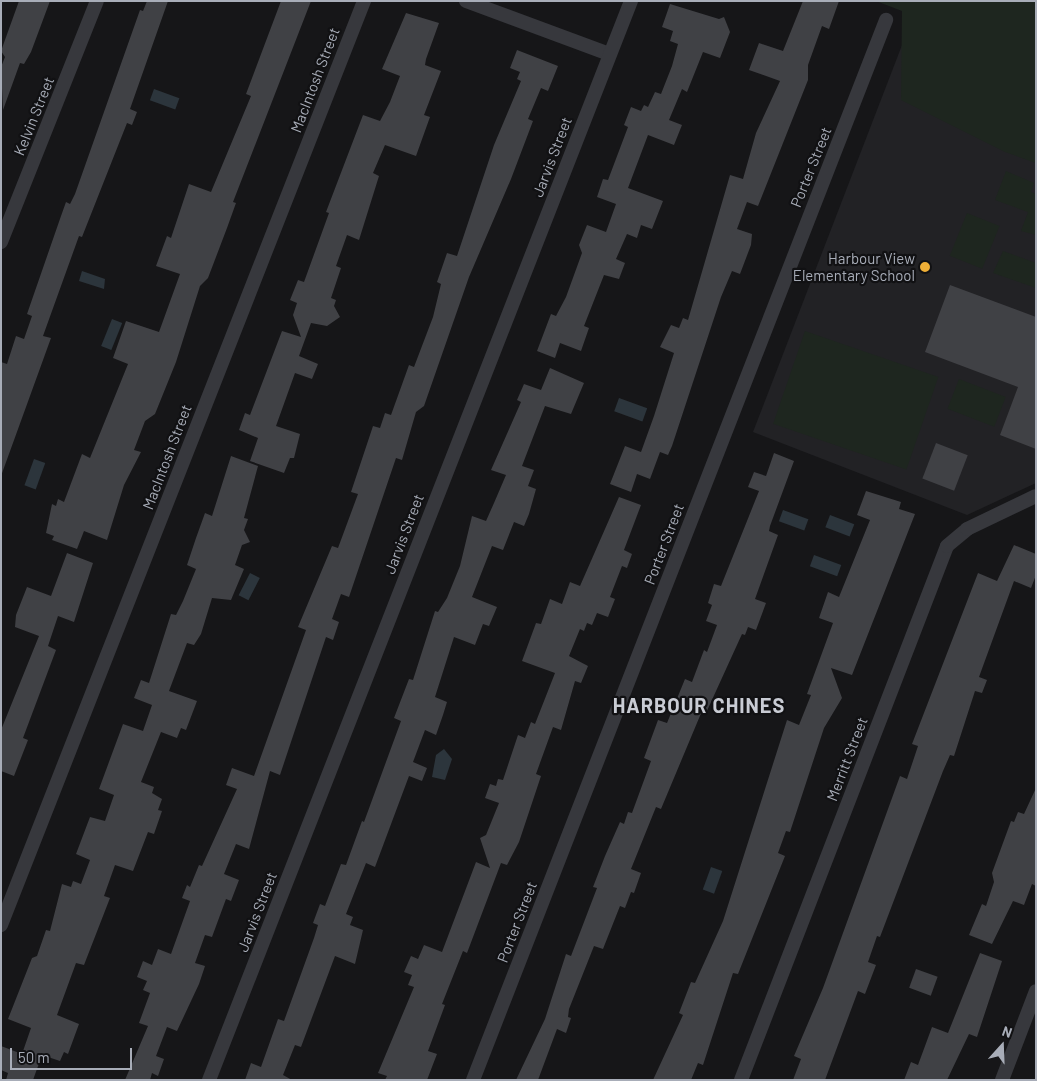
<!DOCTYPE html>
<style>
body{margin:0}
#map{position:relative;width:1037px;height:1081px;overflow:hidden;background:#161618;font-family:Barlow,sans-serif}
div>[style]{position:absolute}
.built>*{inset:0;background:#222225}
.green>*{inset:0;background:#1e261f;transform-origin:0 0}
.water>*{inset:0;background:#2c353c;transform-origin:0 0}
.building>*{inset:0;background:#404145;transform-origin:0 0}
.minor>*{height:14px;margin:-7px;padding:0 7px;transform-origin:7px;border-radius:7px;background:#37383d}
.dots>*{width:14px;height:14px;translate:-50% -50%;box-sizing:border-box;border:2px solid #111113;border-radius:50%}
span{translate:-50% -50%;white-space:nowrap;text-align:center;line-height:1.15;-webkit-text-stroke:4.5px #111113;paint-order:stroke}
.street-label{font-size:15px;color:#a8adb8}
.poi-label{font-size:15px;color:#a8adb8}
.right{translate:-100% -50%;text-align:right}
.district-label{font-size:20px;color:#c9ccd4;font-weight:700;letter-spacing:1px}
.frame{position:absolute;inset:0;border:2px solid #a8adb8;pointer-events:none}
.north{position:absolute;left:977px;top:1021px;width:50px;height:50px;-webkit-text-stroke:4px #111113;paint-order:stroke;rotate:20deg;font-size:14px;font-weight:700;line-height:20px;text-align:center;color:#a8adb8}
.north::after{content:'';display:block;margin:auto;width:18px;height:22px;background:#a8adb8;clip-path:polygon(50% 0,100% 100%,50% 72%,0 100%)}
.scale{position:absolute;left:10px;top:1048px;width:122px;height:22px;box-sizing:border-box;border:2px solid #a8adb8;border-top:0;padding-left:6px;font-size:15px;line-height:18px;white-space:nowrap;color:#a8adb8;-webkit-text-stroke:4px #111113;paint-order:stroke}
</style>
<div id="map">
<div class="built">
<i style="clip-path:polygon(919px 1px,1036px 8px,1036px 483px,967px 515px,753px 432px)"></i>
</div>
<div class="green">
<i style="clip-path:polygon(876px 1px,1036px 1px,1036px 163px,1005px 152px,901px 100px,902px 11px)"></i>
<i style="clip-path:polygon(1006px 171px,1034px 183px,1031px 192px,1036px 194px,1036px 235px,1021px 231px,1028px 212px,995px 200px)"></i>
<i style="left:967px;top:213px;width:35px;height:46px;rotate:22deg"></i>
<i style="clip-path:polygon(1003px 251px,1036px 263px,1036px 288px,993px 273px)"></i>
<i style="left:805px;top:331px;width:141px;height:98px;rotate:19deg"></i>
<i style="left:959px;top:379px;width:50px;height:32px;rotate:21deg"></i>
</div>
<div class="water">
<i style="left:154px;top:89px;width:27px;height:12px;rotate:20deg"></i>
<i style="clip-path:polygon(82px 271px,105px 279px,104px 289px,79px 281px)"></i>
<i style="left:112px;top:319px;width:11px;height:29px;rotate:22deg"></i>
<i style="left:619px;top:398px;width:30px;height:14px;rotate:20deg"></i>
<i style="left:34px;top:459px;width:12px;height:28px;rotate:20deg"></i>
<i style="left:783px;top:510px;width:27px;height:12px;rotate:20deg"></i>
<i style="left:830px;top:515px;width:26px;height:13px;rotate:21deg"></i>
<i style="left:814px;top:555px;width:29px;height:12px;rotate:20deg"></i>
<i style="left:250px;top:573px;width:11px;height:25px;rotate:27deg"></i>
<i style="clip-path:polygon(444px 749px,452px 759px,445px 780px,432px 777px,436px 755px)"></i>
<i style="left:711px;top:867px;width:12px;height:24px;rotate:20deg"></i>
</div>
<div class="building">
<i style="clip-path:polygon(19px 1px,50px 1px,31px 52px,24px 64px,20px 63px,3px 110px,1px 67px,5px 57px,1px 51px)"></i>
<i style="clip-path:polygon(147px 1px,168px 1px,130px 109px,137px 112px,132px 125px,127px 123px,82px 237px,79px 236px,43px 336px,51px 338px,1px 476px,1px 362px,7px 364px,16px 336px,24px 339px,32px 316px,27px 314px,61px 216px,66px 202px,70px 204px,75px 194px,140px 10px,143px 11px)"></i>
<i style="clip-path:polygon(281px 1px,311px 1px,233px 202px,236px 203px,227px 228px,208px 278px,200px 286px,176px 362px,155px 414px,145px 421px,134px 450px,141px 452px,124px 485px,107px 540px,84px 531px,77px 549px,52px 540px,54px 536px,46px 533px,52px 504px,56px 506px,58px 499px,64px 502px,82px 454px,90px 458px,128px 364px,113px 358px,126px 321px,159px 332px,180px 274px,156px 266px,167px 236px,171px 238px,189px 184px,211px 192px,251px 96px,246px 94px)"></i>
<i style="clip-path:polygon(803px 1px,839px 1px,829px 29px,822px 26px,808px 65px,808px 80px,758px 206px,747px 202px,737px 229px,752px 234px,751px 245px,740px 274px,732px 271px,721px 297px,672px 446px,668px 455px,660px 452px,650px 479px,637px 474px,631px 492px,610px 484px,625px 446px,641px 452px,654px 416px,674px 353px,660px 347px,671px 325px,679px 328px,683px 318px,688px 320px,730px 175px,743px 179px,756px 133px,780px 81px,749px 70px,759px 43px,783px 51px)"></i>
<i style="clip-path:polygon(670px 4px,719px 19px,724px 17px,730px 32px,720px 58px,703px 52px,687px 92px,682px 89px,669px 120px,682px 125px,674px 145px,648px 135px,628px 188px,663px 201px,652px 229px,641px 225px,637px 238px,627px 234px,616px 259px,625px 263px,619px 279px,604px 275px,584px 326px,589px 328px,581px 351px,560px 343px,555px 358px,537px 351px,551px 314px,556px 316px,566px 297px,582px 253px,579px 245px,587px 225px,606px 232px,616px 204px,597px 197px,603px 179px,608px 180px,628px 127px,624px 125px,631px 107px,641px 111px,644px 105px,648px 107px,655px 92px,661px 94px,672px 66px,678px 44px,670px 41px,673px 31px,662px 27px)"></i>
<i style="clip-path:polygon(406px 13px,439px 23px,426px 59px,425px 65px,441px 71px,424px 115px,430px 117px,416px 156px,385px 145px,373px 173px,379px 176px,359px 240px,347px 235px,336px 266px,341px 268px,331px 298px,336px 300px,334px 306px,340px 317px,327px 326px,311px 323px,299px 356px,318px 364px,312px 379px,295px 373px,276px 426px,300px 434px,294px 458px,290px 458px,284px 473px,250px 461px,258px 438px,239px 430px,245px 413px,250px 415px,282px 331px,301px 337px,293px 315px,297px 303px,290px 300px,298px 280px,304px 282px,329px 213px,326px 212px,363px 115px,380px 121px,390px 102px,400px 76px,382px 69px)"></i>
<i style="clip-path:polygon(517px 50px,558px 66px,548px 91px,541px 88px,528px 119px,533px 121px,511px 179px,469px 277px,424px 406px,416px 412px,402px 460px,396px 458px,349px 597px,341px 594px,332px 619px,339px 622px,333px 640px,326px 637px,280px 775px,270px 771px,249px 849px,236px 844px,224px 874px,239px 880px,231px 901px,226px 899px,212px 937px,205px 935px,195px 963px,205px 966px,199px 984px,177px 1031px,167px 1027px,156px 1056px,164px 1059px,158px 1076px,152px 1073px,150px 1080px,125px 1080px,148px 1026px,139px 1023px,150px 993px,143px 990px,147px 981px,137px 977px,143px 961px,152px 965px,158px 949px,171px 954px,190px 901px,182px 898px,187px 885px,190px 887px,199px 865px,202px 866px,237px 789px,226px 785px,232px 768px,254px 776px,306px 630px,298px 627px,332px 546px,338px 548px,358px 494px,351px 492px,373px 426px,380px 428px,385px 413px,391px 415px,409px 365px,414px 367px,433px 317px,441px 284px,437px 282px,447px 253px,457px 256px,494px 145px,521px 81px,517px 79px,520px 72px,510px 68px)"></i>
<i style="clip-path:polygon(950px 285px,1036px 317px,1036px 449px,1000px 435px,1018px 387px,925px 352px)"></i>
<i style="clip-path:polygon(550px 368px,584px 383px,571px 414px,545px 406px,522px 466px,534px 470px,528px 486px,536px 489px,529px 514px,524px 526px,514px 522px,503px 550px,492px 546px,472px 597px,497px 607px,489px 626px,483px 624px,475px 645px,454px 637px,435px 697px,447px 702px,443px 715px,436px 735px,425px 730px,413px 762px,427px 768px,422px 781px,409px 776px,375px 867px,366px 863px,346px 914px,353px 917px,350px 925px,363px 930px,355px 964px,335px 956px,301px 1047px,295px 1045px,283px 1075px,292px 1080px,245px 1080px,251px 1063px,261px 1067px,278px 1019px,284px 1021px,314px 938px,318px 925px,313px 923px,320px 904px,325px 906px,341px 864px,346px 865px,362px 821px,364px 822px,401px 721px,394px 718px,409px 679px,413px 680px,435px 611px,438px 612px,447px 598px,460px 566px,472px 516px,486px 521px,494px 503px,506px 475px,491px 470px,521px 402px,517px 400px,524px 384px,541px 390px)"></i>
<i style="left:936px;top:443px;width:34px;height:38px;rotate:21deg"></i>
<i style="clip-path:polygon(774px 453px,794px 461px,770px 526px,769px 531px,778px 535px,755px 599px,766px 603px,756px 630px,748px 627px,745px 635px,742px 634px,706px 713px,702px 711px,661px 809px,656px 807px,631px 869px,641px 873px,634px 893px,631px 892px,625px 908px,620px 906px,603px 949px,594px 946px,569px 1009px,568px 1017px,571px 1018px,566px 1033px,557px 1029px,538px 1080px,516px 1080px,545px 1019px,566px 954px,571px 956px,597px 888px,593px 887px,605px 856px,620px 822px,624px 824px,628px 812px,632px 813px,651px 761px,644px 758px,658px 720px,667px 723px,685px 679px,692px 682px,704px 650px,707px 652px,717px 625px,706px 621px,712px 605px,708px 603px,714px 584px,721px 586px,759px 491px,748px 487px,754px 472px,766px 476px)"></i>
<i style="clip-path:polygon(231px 456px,258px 466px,244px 518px,248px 519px,244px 530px,250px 542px,242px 545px,235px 565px,244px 569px,231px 600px,212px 598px,201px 634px,194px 645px,187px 643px,169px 691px,197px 701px,186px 730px,181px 728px,177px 738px,161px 732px,141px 782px,154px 787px,152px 793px,162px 799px,158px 810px,162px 811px,154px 834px,148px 832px,133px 871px,115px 865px,104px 896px,110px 898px,84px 965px,76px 963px,57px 1015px,79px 1024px,68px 1054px,64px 1052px,60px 1061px,42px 1055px,33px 1080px,6px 1080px,8px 1073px,1px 1070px,1px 1046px,22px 1054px,31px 1028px,8px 1019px,32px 958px,37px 956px,46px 930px,50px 931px,62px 884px,71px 887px,73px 881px,81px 884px,90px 860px,76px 854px,90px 817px,105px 821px,114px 795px,99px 789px,123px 724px,143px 731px,152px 705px,134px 698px,141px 680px,149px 683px,171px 614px,176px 615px,183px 601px,196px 569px,187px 565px,196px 538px,205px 513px,212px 516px)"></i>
<i style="clip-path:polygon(866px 491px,901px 502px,899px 509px,915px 514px,852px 675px,831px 668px,842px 698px,824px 728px,790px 832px,786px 831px,778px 853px,785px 856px,738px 974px,733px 973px,703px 1065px,698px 1063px,691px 1080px,653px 1080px,683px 1015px,679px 1013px,691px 982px,695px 983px,723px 921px,787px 720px,799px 725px,811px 695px,807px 694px,833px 623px,819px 618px,828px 592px,839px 597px,870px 520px,857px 515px)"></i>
<i style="clip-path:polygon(619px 497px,641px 505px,624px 550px,632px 554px,627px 568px,622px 566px,610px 597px,615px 599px,608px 617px,597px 613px,592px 625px,587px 623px,584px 631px,580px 629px,569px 656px,588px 666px,581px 683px,575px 681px,561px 730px,553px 727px,536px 774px,541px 776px,519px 842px,507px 865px,501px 863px,467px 953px,463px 951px,442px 1004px,445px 1005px,428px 1051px,437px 1054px,427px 1080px,385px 1080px,387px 1076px,378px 1073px,414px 987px,408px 985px,412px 975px,404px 972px,411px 956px,418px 959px,424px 945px,442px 952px,476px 862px,490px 868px,480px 838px,486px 835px,499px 803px,485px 798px,490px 784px,496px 786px,498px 779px,503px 780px,518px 735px,525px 738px,531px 722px,535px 724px,555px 673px,522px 661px,536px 623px,541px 624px,550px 599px,562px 604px,570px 582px,580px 586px)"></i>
<i style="clip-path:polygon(1014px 545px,1036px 554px,1036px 575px,1031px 588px,1014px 581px,979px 677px,987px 680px,982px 693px,975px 691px,954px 756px,950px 755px,943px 771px,880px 937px,877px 936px,868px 962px,876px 965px,865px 994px,858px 991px,825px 1080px,793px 1080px,801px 1059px,794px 1056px,823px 988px,900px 776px,907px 779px,918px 746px,912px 744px,978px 573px,997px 581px)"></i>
<i style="clip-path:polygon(67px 553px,93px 563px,74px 622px,58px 616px,48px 646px,56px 650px,23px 738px,28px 740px,14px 776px,1px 771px,1px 730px,39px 636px,15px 627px,16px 615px,27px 587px,51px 596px)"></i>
<i style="clip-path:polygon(1036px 788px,1036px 886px,1032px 884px,1024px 905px,1013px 901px,992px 944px,969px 935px,982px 904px,986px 906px,994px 882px,992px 873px,1011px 821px,1014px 822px,1018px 812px,1024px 814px)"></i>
<i style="clip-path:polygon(980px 953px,1002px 961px,977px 1037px,969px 1034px,947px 1080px,904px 1080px,911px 1062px,918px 1065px,932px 1027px,948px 1033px)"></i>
<i style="left:916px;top:969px;width:23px;height:20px;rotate:20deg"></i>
</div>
<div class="minor">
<i style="left:466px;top:1px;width:153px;rotate:20.3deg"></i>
<i style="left:1px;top:242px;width:259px;rotate:-68.3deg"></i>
<i style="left:1px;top:925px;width:993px;rotate:-68.55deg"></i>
<i style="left:209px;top:1080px;width:1159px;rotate:-68.64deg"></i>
<i style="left:473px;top:1080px;width:1138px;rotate:-68.71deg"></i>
<i style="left:741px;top:1080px;width:572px;rotate:-68.9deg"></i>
<i style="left:947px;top:546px;width:26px;rotate:-40deg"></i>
<i style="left:967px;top:529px;width:76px;rotate:-25.6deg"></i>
<i style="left:1002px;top:1080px;width:95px;rotate:-69.1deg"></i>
</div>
<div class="dots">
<i style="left:925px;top:267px;background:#efaf37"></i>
</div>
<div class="street-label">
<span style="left:315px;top:80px;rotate:-69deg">MacIntosh Street</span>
<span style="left:34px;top:116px;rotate:-68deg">Kelvin Street</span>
<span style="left:552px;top:157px;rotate:-69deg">Jarvis Street</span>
<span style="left:811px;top:167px;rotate:-68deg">Porter Street</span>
<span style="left:167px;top:457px;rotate:-69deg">MacIntosh Street</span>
<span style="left:404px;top:534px;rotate:-69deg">Jarvis Street</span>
<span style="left:664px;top:544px;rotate:-69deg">Porter Street</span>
<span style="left:847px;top:759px;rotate:-69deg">Merritt Street</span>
<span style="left:257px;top:912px;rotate:-69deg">Jarvis Street</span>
<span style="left:517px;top:922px;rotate:-69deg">Porter Street</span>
</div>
<div class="poi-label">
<span class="right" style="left:915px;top:267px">Harbour View<br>Elementary School</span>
</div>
<div class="district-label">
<span style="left:699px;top:705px">HARBOUR CHINES</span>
</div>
<div class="frame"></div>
<div class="north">N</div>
<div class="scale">50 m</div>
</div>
